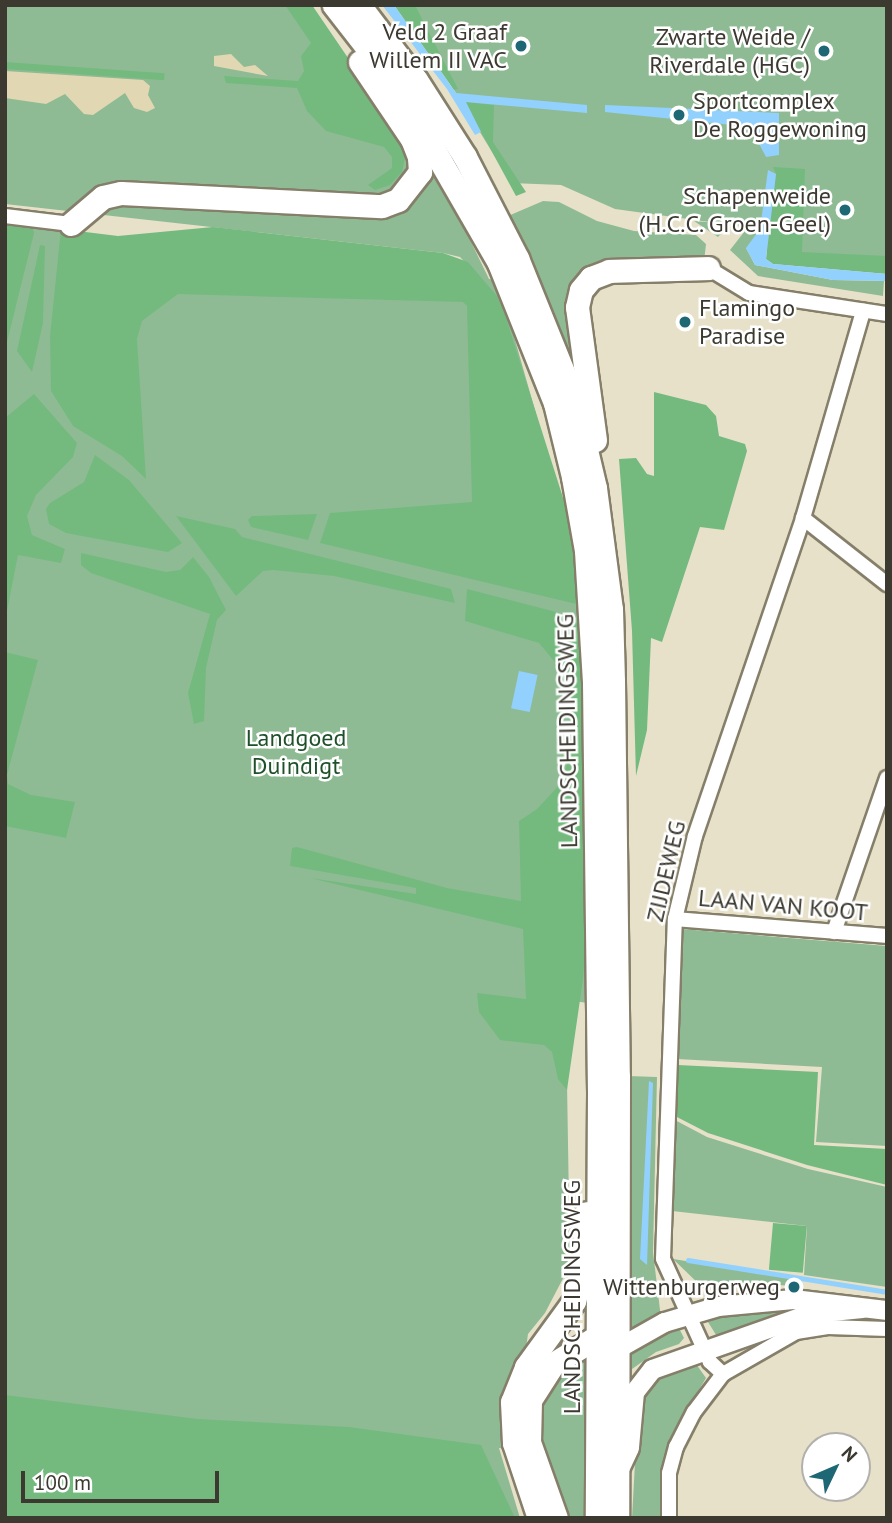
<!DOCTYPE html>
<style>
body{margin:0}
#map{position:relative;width:892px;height:1523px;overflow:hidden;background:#e7e1ca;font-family:"PT Sans",sans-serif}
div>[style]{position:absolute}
.green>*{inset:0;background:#8fbb94}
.forest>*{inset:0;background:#74ba7f;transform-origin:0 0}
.sand>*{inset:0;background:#e1d7b2}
.water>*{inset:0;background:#92d1fd;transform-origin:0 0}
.stream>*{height:4.5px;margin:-2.25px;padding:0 2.25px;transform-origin:2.25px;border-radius:2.25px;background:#92d1fd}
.roads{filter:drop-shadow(2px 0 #857f6a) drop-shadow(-2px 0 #857f6a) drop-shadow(0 2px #857f6a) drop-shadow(0 -2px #857f6a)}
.street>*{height:14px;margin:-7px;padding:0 7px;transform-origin:7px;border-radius:7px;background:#fff}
.secondary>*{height:19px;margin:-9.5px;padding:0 9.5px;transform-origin:9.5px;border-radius:9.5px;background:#fff}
.primary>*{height:23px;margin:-11.5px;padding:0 11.5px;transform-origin:11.5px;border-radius:11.5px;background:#fff}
.dots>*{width:19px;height:19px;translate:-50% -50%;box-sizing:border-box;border:4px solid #fff;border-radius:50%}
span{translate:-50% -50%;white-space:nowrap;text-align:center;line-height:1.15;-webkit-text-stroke:5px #fff;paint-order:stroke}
.poi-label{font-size:24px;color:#3b3930}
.right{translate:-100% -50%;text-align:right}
.left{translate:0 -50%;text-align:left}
.street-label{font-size:24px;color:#3b3930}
.park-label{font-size:24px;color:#1e5029}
.frame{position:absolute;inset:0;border:7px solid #3b3930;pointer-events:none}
.north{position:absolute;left:801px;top:1432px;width:70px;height:70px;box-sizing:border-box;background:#fff;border:2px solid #b1b0ac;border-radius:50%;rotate:46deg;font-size:19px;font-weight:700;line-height:28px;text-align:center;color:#3b3930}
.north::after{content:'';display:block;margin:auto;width:24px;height:32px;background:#1e6774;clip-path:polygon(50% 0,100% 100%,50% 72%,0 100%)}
.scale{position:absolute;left:21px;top:1471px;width:198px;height:32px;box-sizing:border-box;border:4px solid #3b3930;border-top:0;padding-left:9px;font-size:21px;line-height:24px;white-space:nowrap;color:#3b3930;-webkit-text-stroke:5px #fff;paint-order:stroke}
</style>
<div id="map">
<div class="green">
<i style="clip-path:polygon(5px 5px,302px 5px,366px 91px,423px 143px,489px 279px,498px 280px,577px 558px,588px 1003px,573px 1001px,567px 1082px,570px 1265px,545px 1313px,528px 1334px,512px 1449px,499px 1448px,520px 1518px,5px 1518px,5px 225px,480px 278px,460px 257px,443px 253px,5px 204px)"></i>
<i style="clip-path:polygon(402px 5px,887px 5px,887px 261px,746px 248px,755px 265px,833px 280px,884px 281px,883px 296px,758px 276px,730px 250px,748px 227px,730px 224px,718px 237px,694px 221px,717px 223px,615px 209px,561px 185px,511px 183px)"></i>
<i style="clip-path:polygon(543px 201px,559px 202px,597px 221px,634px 231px,696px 235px,706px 244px,704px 262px,588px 271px,587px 398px,508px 216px)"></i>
<i style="clip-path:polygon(682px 929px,887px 946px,887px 1146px,816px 1142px,822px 1067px,677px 1059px)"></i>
<i style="clip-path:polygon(628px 1076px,657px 1077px,653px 1252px,661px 1318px,627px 1335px)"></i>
<i style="clip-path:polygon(673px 1119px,707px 1137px,808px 1169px,887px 1187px,887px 1287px,804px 1275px,807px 1226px,672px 1211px)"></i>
<i style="clip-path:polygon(673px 1259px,795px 1278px,794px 1286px,744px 1283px,703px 1288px)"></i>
<i style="clip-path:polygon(806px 1304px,718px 1338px,708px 1322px,732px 1312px)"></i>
<i style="clip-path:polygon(678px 1326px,684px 1338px,679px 1344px,656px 1352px,625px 1374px,626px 1345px)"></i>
<i style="clip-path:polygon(590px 1353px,587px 1518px,561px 1518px,540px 1454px,537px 1408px,558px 1371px)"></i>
<i style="clip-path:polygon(694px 1361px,706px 1378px,672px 1435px,663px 1466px,663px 1518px,632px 1518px,638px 1408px,651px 1376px)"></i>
</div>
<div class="forest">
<i style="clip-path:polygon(285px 5px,312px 5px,393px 124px,406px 153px,402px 172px,390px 185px,375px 190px,368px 185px,392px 168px,392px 157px,384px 147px,326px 131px,307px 111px,297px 88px,226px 83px,224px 76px,298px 81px,304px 71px,301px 56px,311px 43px)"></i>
<i style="clip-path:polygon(394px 5px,415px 5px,458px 89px,454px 90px)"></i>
<i style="left:5px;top:62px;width:160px;height:7px;rotate:4deg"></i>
<i style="clip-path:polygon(465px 102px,494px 105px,493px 142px,526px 192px,516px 196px)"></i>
<i style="clip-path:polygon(773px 167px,805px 169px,802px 252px,887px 256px,887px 274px,773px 264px,766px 259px,776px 174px)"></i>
<i style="clip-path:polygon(5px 225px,33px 229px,34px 233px,5px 350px)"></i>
<i style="clip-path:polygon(213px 227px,443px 253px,468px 262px,497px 296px,506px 318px,565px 504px,585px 606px,320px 543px,330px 513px,472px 502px,467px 306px,463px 302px,178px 294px,142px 321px,137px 339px,146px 479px,122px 456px,73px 426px,51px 391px,50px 336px,61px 229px,118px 236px)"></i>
<i style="clip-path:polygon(40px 245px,45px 246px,43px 323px,32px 372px,17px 351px)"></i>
<i style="clip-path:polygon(654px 392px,706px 405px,716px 416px,719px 436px,745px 444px,747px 451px,724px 530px,700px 527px,662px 642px,651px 638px,647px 730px,636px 776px,632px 631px,619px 459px,636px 458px,647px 474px,654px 476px)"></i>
<i style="clip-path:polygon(34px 394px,77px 443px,73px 457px,36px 495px,27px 516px,32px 535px,65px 549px,61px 563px,18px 555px,5px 621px,5px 418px)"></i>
<i style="clip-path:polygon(95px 455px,129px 480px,182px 543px,168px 552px,66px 533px,49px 524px,46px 509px,50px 503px,84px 482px)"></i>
<i style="clip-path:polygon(317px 514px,308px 540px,251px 527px,248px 520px,252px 516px)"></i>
<i style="clip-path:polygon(176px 516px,235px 529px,242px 537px,451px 589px,455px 603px,334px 576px,273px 570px,263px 571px,236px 596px)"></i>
<i style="clip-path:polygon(81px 553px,166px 572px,180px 570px,193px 557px,209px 577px,226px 610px,217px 620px,206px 668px,204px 721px,194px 724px,188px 693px,210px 614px,91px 573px,81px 565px)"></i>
<i style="clip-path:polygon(467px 589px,587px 620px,589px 893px,583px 979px,567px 1090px,558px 1079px,552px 1052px,544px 1045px,500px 1040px,479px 1012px,477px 993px,526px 999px,523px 929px,310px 878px,416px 894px,416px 888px,290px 866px,292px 848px,297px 847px,447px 888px,521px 901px,519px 821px,537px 809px,562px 782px,575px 735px,571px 695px,564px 673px,539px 643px,465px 621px)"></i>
<i style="clip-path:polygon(5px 652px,38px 660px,7px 775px,8px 784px,31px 795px,75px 802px,66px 838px,5px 826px)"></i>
<i style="clip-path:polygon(678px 1065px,818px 1072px,814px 1145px,887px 1149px,887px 1185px,807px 1165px,708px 1133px,673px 1115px)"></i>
<i style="left:773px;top:1223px;width:34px;height:47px;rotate:5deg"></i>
<i style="clip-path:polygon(5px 1395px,198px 1419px,349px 1427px,481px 1445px,515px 1518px,5px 1518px)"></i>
</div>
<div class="sand">
<i style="clip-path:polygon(231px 54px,244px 67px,255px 65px,268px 76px,214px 66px,214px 56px)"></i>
<i style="clip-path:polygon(5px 71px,143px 80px,150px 86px,148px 95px,155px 108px,147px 112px,134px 108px,125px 93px,93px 115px,84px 114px,65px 94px,46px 104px,5px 98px)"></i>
</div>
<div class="water">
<i style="clip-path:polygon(382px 5px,394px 5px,456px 93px,587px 105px,587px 113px,466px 102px,481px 132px,475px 135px,447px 89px)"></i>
<i style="clip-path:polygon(605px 105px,779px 113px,779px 155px,766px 157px,754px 134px,742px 126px,605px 112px)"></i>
<i style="clip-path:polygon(768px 170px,776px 174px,766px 259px,773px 264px,887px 274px,887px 281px,833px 280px,755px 265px,746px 248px,760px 229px)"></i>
<i style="left:519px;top:671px;width:19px;height:38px;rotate:12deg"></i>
<i style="clip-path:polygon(649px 1081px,653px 1083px,647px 1265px,640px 1259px)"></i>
</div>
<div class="stream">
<i style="left:688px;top:1260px;width:202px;rotate:9.1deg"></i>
</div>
<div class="roads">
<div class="street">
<i style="left:5px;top:216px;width:66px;rotate:6.9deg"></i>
<i style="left:708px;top:268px;width:48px;rotate:31.4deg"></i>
<i style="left:749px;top:293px;width:140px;rotate:8.7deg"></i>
<i style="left:803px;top:518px;width:107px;rotate:38.2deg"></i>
<i style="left:675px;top:919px;width:213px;rotate:4.6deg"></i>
<i style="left:834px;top:932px;width:163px;rotate:-71deg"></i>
<i style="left:723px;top:1374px;width:18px;rotate:-137deg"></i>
<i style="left:710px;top:1362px;width:113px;rotate:-114.5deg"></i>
<i style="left:663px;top:1259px;width:340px;rotate:-88deg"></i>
<i style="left:675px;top:919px;width:85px;rotate:-76.5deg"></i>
<i style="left:695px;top:836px;width:336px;rotate:-71.2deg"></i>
<i style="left:803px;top:518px;width:216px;rotate:-73.8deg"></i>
<i style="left:669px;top:1518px;width:45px;rotate:-90deg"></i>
<i style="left:669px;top:1473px;width:27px;rotate:-75deg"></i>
<i style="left:676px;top:1447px;width:39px;rotate:-63deg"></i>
<i style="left:694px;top:1412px;width:48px;rotate:-52.7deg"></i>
<i style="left:723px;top:1374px;width:84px;rotate:-29.9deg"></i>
<i style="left:796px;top:1332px;width:32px;rotate:-9deg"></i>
<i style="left:828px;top:1327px;width:59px;rotate:1.9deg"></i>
</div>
<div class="secondary">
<i style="left:609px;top:1353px;width:63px;rotate:-29.4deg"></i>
<i style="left:664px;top:1322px;width:56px;rotate:-16.5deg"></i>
<i style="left:718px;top:1306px;width:75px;rotate:-5.3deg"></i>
<i style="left:793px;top:1299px;width:95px;rotate:6.7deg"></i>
<i style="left:618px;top:1471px;width:26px;rotate:-65deg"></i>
<i style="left:629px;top:1447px;width:55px;rotate:-84.8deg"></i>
<i style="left:634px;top:1392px;width:29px;rotate:-52deg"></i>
<i style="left:652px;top:1369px;width:169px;rotate:-19.4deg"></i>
<i style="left:811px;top:1313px;width:51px;rotate:-5.6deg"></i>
</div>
<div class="primary">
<i style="left:334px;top:5px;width:103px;rotate:52.1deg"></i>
<i style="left:397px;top:86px;width:204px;rotate:60deg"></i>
<i style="left:499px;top:263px;width:151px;rotate:68.2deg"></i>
<i style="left:555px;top:403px;width:76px;rotate:76.3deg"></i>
<i style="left:573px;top:477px;width:75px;rotate:80deg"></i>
<i style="left:586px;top:551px;width:132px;rotate:86.5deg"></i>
<i style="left:594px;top:683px;width:410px;rotate:89.3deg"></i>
<i style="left:599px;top:1093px;width:425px;rotate:90.3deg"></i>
<i style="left:359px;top:5px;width:94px;rotate:52.8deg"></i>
<i style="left:416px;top:80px;width:91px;rotate:57.5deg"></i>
<i style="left:465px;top:157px;width:114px;rotate:62.8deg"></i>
<i style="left:517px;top:258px;width:152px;rotate:68deg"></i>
<i style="left:574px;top:399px;width:91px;rotate:76.7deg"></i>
<i style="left:595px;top:488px;width:122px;rotate:82.5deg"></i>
<i style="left:611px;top:609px;width:72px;rotate:88.4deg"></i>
<i style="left:613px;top:681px;width:395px;rotate:89.3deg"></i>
<i style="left:618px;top:1076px;width:442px;rotate:90.1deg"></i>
<i style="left:71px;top:224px;width:42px;rotate:-40.2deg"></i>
<i style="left:103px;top:197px;width:18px;rotate:-13deg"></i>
<i style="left:121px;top:193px;width:261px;rotate:2.9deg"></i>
<i style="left:382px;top:206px;width:17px;rotate:-21deg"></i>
<i style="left:398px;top:200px;width:36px;rotate:-52deg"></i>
<i style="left:420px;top:172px;width:15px;rotate:-94deg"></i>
<i style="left:419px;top:157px;width:19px;rotate:-111deg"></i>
<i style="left:412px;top:139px;width:93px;rotate:-124deg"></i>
<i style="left:595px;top:440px;width:134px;rotate:-97.7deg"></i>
<i style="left:577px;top:307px;width:17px;rotate:-77deg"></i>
<i style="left:581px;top:290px;width:16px;rotate:-50deg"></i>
<i style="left:591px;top:278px;width:19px;rotate:-21deg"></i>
<i style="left:609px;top:271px;width:99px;rotate:-1.7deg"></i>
<i style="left:539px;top:1518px;width:79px;rotate:-108.4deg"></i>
<i style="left:514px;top:1443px;width:41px;rotate:-92.8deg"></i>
<i style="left:512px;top:1402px;width:38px;rotate:-68deg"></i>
<i style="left:526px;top:1367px;width:82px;rotate:-54deg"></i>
<i style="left:574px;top:1301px;width:31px;rotate:-75deg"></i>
<i style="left:582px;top:1271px;width:58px;rotate:-86.1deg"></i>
<i style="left:556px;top:1518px;width:81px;rotate:-109.6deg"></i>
<i style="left:529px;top:1442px;width:42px;rotate:-88.6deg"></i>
<i style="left:530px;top:1400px;width:43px;rotate:-57.4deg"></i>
<i style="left:553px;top:1364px;width:65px;rotate:-31.7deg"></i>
</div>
</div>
<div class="dots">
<i style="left:521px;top:46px;background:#1e6774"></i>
<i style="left:824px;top:51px;background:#1e6774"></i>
<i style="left:679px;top:115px;background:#1e6774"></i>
<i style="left:845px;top:210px;background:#1e6774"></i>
<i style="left:685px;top:322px;background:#1e6774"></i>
<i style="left:794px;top:1287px;background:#1e6774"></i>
</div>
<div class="poi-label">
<span class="right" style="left:507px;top:46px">Veld 2 Graaf<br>Willem II VAC</span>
<span class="right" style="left:810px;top:51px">Zwarte Weide /<br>Riverdale (HGC)</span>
<span class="left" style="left:693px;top:115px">Sportcomplex<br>De Roggewoning</span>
<span class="right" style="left:831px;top:210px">Schapenweide<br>(H.C.C. Groen-Geel)</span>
<span class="left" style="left:699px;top:322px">Flamingo<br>Paradise</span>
<span class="right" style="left:780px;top:1287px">Wittenburgerweg</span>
</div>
<div class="street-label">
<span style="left:567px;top:731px;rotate:-91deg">LANDSCHEIDINGSWEG</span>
<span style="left:666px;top:871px;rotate:-77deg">ZIJDEWEG</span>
<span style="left:783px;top:905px;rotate:5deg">LAAN VAN KOOT</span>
<span style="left:572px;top:1297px;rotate:-90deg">LANDSCHEIDINGSWEG</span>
</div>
<div class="park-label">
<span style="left:296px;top:752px">Landgoed<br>Duindigt</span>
</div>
<div class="frame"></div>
<div class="north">N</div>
<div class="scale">100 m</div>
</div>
